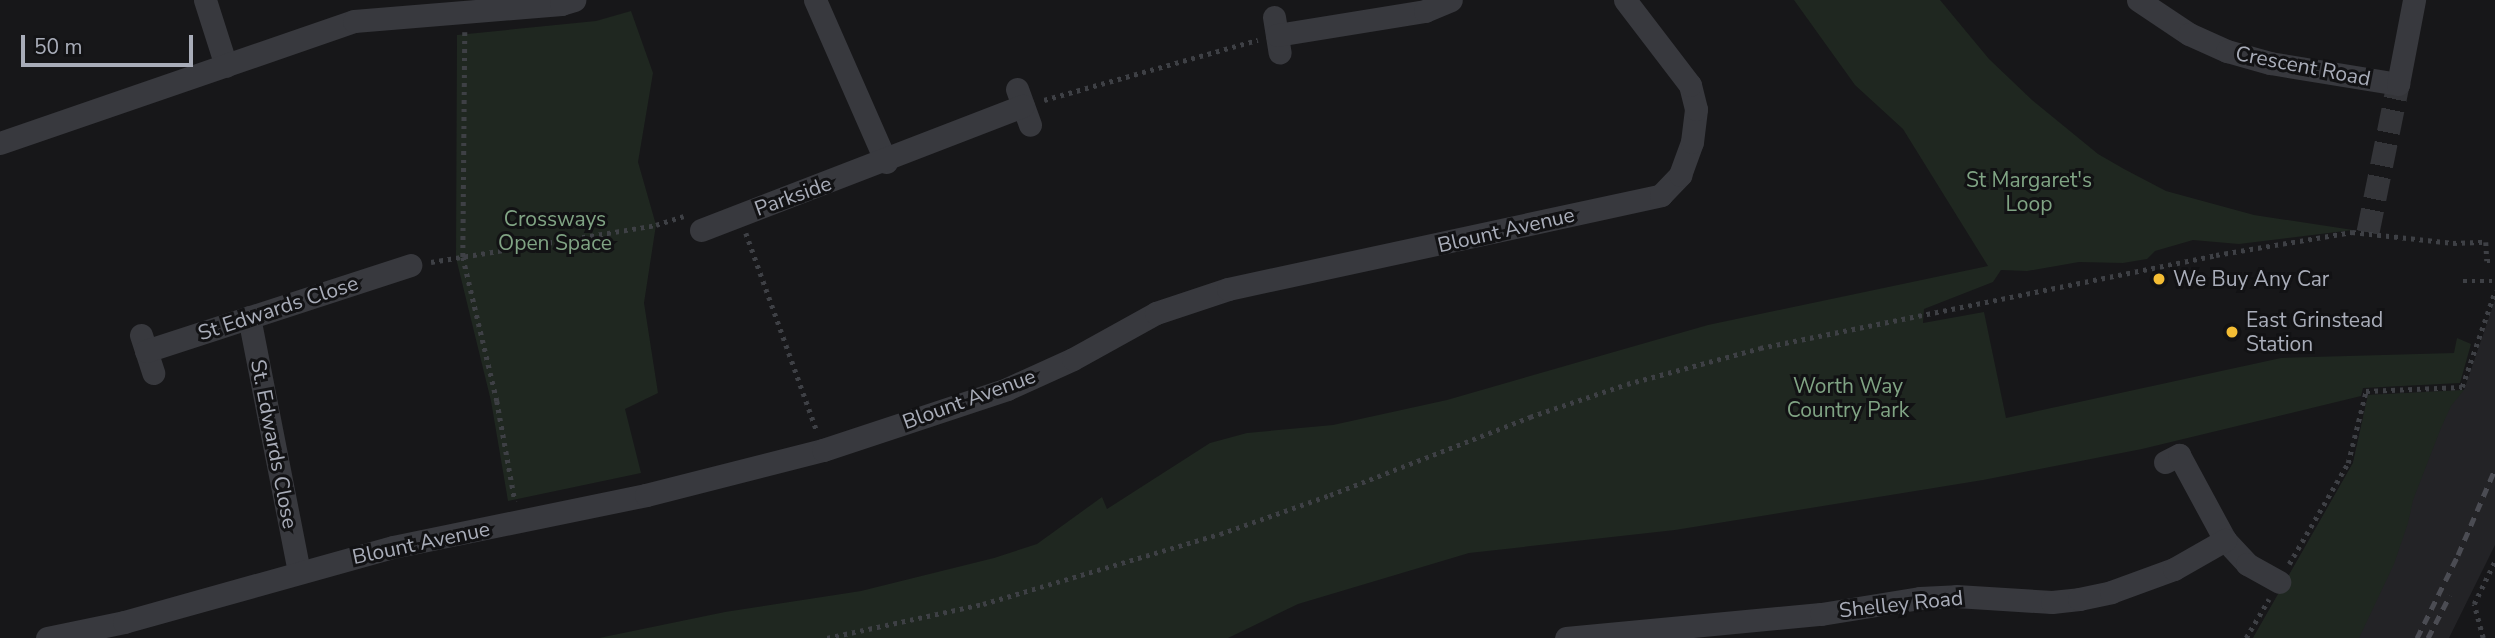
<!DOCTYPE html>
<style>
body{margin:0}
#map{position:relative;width:2495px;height:638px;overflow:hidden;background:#171719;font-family:"Nunito Sans",sans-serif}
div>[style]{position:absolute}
.built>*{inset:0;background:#232326}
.green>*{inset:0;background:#1f2720}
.minor-tunnel>*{height:23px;margin-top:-11.5px;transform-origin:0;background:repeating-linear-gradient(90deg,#343539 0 23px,transparent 0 34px)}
.path>*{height:4.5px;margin-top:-2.25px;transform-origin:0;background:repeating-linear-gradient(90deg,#3e4045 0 3.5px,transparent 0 8.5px)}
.minor>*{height:23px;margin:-11.5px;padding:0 11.5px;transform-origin:11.5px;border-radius:11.5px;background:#38393e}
.rail>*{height:5px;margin-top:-2.5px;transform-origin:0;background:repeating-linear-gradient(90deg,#4b4c53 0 9px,transparent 0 16px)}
.dots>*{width:19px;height:19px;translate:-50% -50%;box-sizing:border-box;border:4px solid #121214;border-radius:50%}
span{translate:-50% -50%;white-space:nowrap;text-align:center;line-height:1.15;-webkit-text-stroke:6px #121214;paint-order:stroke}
.street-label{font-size:21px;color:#a9adb9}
.park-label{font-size:21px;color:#80a484}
.poi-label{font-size:21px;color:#a9adb9}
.left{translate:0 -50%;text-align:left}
.scale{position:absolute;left:21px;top:35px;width:172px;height:32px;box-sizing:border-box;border:4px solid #a9adb9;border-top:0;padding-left:9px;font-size:21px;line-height:24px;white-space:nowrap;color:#a9adb9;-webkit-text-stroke:5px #121214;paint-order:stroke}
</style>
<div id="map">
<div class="built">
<i style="clip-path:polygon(2495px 300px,2495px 545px,2449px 638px,2253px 638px,2353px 463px,2368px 395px,2464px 390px)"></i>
</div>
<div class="green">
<i style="clip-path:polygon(1794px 0,1940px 0,1989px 59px,2032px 100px,2098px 154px,2124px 169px,2166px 191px,2254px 215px,2353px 230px,2239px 244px,2193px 240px,2155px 251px,2147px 259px,2123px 263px,2079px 262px,2027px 271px,2001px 270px,1993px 282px,1924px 309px,1923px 323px,1984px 312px,2006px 418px,2281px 358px,2454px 353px,2457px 338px,2471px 344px,2460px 383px,2363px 388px,2361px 396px,2142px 449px,1983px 480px,1675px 530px,1469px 553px,1298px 604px,1228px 638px,599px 638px,725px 612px,861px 591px,994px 558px,1037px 544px,1102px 497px,1107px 509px,1210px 443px,1247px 433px,1333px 425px,1447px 400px,1708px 325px,1988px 266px,1903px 129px,1855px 85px)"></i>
<i style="clip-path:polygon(631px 11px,653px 73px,638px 162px,656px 225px,644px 303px,658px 393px,625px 409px,641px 473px,508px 501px,491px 401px,456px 258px,457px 35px,596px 21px)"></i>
<i style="clip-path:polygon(2464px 390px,2451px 406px,2441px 428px,2413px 500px,2408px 523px,2394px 564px,2359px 638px,2253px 638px,2353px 463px,2368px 395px)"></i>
</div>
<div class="minor-tunnel">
<i style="left:2368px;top:232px;width:151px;rotate:-78.5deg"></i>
</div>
<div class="path">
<i style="left:465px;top:32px;width:225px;rotate:90.5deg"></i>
<i style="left:463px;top:257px;width:148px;rotate:76.7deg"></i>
<i style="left:497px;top:401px;width:102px;rotate:79.8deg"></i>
<i style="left:1044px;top:100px;width:222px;rotate:-15.7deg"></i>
<i style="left:746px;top:233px;width:208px;rotate:70.3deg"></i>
<i style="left:431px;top:262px;width:228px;rotate:-9.3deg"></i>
<i style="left:656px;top:225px;width:29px;rotate:-18deg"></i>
<i style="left:2463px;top:281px;width:32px"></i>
<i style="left:2289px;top:564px;width:117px;rotate:-59.7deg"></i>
<i style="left:2348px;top:463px;width:74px;rotate:-76deg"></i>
<i style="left:2366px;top:391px;width:96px;rotate:-2.4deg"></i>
<i style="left:2462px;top:387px;width:102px;rotate:-71deg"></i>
<i style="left:827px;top:638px;width:160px;rotate:-12.3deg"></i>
<i style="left:983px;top:604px;width:247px;rotate:-16.5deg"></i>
<i style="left:1220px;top:534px;width:117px;rotate:-19.5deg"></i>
<i style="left:1330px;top:495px;width:215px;rotate:-21.3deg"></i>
<i style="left:1530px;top:417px;width:102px;rotate:-18.8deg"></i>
<i style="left:1627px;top:384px;width:138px;rotate:-15.1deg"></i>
<i style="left:1760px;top:348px;width:465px;rotate:-11.5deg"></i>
<i style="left:2216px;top:255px;width:138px;rotate:-9.6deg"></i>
<i style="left:2352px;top:232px;width:102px;rotate:6.2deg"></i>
<i style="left:2453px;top:243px;width:33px;rotate:-2deg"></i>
<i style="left:2486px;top:242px;width:19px;rotate:87deg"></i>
<i style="left:2487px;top:261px;width:8px"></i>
<i style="left:2246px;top:638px;width:45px;rotate:-59.5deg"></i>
<i style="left:2483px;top:638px;width:35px;rotate:-105deg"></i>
<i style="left:2474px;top:604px;width:48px;rotate:-64deg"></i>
</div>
<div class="minor">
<i style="left:205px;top:0;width:69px;rotate:72.3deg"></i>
<i style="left:815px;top:0;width:177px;rotate:66.3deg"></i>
<i style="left:2138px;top:0;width:61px;rotate:33.7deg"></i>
<i style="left:2189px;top:34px;width:42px;rotate:24.1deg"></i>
<i style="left:2227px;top:51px;width:45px;rotate:15.6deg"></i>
<i style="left:2270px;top:63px;width:130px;rotate:9.3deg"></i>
<i style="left:2398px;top:84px;width:86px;rotate:-79.2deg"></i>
<i style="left:1274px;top:17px;width:36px;rotate:81deg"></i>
<i style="left:1277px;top:35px;width:150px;rotate:-9.2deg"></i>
<i style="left:1425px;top:11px;width:28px;rotate:-23deg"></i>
<i style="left:1017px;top:89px;width:38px;rotate:70deg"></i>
<i style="left:0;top:143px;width:374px;rotate:-19deg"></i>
<i style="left:354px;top:21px;width:208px;rotate:-4.7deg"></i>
<i style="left:561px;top:4px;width:14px;rotate:-17deg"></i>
<i style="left:701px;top:230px;width:345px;rotate:-21.1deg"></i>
<i style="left:249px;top:317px;width:260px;rotate:78.9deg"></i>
<i style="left:141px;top:335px;width:40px;rotate:72deg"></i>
<i style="left:146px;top:351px;width:278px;rotate:-18deg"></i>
<i style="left:2165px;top:462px;width:16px;rotate:-27deg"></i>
<i style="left:2179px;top:455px;width:97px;rotate:61.6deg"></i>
<i style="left:2225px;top:540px;width:33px;rotate:47deg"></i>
<i style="left:2247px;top:564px;width:37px;rotate:29deg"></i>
<i style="left:47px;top:638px;width:79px;rotate:-11.7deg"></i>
<i style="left:124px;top:622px;width:279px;rotate:-15.6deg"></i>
<i style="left:393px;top:547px;width:258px;rotate:-11.6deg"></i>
<i style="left:646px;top:495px;width:183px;rotate:-14.3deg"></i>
<i style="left:823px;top:450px;width:194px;rotate:-18.3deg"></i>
<i style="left:1007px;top:389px;width:72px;rotate:-24.4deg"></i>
<i style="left:1073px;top:359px;width:95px;rotate:-29deg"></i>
<i style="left:1156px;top:313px;width:76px;rotate:-18.4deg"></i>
<i style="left:1228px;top:289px;width:443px;rotate:-12.2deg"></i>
<i style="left:1661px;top:195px;width:28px;rotate:-46deg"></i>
<i style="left:1680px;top:175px;width:35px;rotate:-70deg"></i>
<i style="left:1692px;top:142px;width:33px;rotate:-83deg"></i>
<i style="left:1696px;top:109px;width:25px;rotate:-104deg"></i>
<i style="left:1690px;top:85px;width:107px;rotate:-127.4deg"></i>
<i style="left:1566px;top:638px;width:256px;rotate:-5.4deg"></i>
<i style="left:1821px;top:614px;width:100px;rotate:-9.2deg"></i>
<i style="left:1920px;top:598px;width:36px;rotate:-3deg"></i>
<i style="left:1956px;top:596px;width:96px;rotate:3.6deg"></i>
<i style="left:2052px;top:602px;width:27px;rotate:-6deg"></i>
<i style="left:2079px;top:599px;width:33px;rotate:-12deg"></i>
<i style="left:2111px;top:592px;width:67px;rotate:-20.1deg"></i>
<i style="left:2174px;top:569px;width:59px;rotate:-29.6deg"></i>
</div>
<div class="rail">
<i style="left:2417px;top:638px;width:93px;rotate:-63.7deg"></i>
<i style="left:2458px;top:555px;width:94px;rotate:-66.7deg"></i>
<i style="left:2428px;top:638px;width:48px;rotate:-62.9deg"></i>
</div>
<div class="dots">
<i style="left:2159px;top:279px;background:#f4bd34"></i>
<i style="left:2232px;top:332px;background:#f4bd34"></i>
</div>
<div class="street-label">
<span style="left:2303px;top:66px;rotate:11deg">Crescent Road</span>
<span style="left:793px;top:196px;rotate:-20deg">Parkside</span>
<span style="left:1506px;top:230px;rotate:-13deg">Blount Avenue</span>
<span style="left:278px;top:308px;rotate:-18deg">St Edwards Close</span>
<span style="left:969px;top:399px;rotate:-20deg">Blount Avenue</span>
<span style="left:274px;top:444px;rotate:79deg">St. Edwards Close</span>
<span style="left:421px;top:543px;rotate:-12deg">Blount Avenue</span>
<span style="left:1901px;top:604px;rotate:-6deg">Shelley Road</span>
</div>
<div class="park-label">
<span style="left:2029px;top:192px">St Margaret's<br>Loop</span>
<span style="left:555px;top:231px">Crossways<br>Open Space</span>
<span style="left:1848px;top:398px">Worth Way<br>Country Park</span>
</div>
<div class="poi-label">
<span class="left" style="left:2173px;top:279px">We Buy Any Car</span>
<span class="left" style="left:2246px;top:332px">East Grinstead<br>Station</span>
</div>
<div class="scale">50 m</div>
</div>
